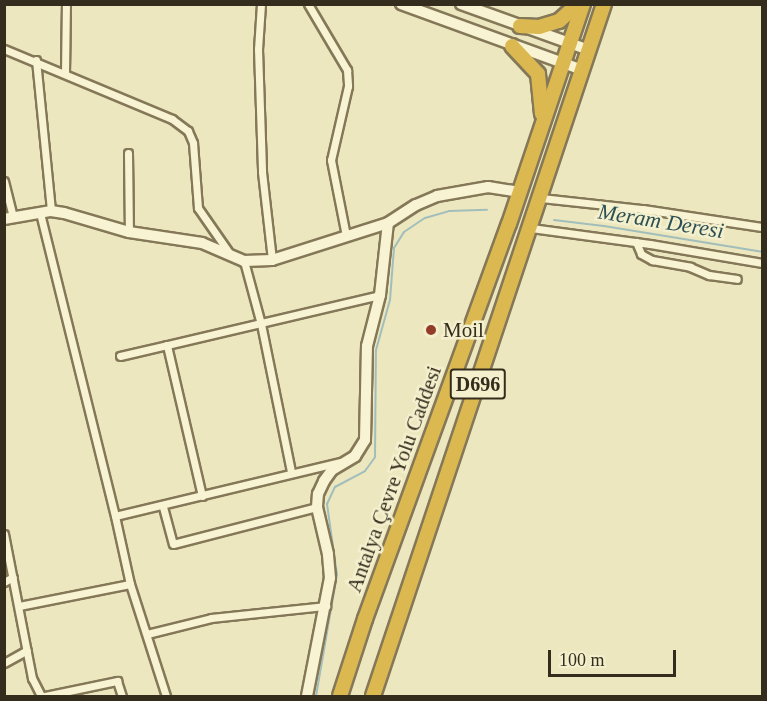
<!DOCTYPE html>
<meta charset="utf-8">
<style>
body{margin:0}
#map{position:relative;width:767px;height:701px;overflow:hidden;background:#ece7bf;font-family:Georgia,serif}
div>[style]{position:absolute}
.stream>*{height:2px;margin:-1px;padding:0 1px;transform-origin:1px;border-radius:1px;background:#a2bebb}
.roads{filter:drop-shadow(2px 0 #847858) drop-shadow(-2px 0 #847858) drop-shadow(0 2px #847858) drop-shadow(0 -2px #847858)}
.street>*{height:7px;margin:-3.5px;padding:0 3.5px;transform-origin:3.5px;border-radius:3.5px;background:#f8f3d2}
.secondary>*{height:10px;margin:-5px;padding:0 5px;transform-origin:5px;border-radius:5px;background:#f8f3d2}
.highway>*{height:14px;margin:-7px;padding:0 7px;transform-origin:7px;border-radius:7px;background:#dbb850}
.dots>*{width:16px;height:16px;translate:-50% -50%;box-sizing:border-box;border:3px solid #f4f0ce;border-radius:50%}
span{translate:-50% -50%;white-space:nowrap;text-align:center;line-height:1.15;-webkit-text-stroke:5px #f4f0ce;paint-order:stroke}
.shield-label span{padding:2px 4px;background:#f4f0ce;border:2px solid;border-radius:4px;-webkit-text-stroke-width:0}
.shield-label{font-size:20px;color:#342c1c;font-weight:700}
.poi-label{font-size:21px;color:#342c1c}
.left{translate:0 -50%;text-align:left}
.street-label{font-size:21px;color:#342c1c}
.water-label{font-size:22px;color:#2c4f54;font-style:italic}
.frame{position:absolute;inset:0;border:6px solid #342c1c;pointer-events:none}
.scale{position:absolute;left:548px;top:650px;width:128px;height:27px;box-sizing:border-box;border:3px solid #342c1c;border-top:0;padding-left:8px;font-size:18px;line-height:21px;white-space:nowrap;color:#342c1c;-webkit-text-stroke:4px #f4f0ce;paint-order:stroke}
</style>
<div id="map">
<div class="stream">
<i style="left:554px;top:220px;width:50px;rotate:6.8deg"></i>
<i style="left:604px;top:226px;width:160px;rotate:9.3deg"></i>
<i style="left:316px;top:696px;width:123px;rotate:-80.2deg"></i>
<i style="left:337px;top:575px;width:72px;rotate:-98deg"></i>
<i style="left:327px;top:504px;width:19px;rotate:-65deg"></i>
<i style="left:335px;top:487px;width:34px;rotate:-28deg"></i>
<i style="left:365px;top:471px;width:17px;rotate:-54deg"></i>
<i style="left:375px;top:457px;width:107px;rotate:-89.5deg"></i>
<i style="left:376px;top:350px;width:52px;rotate:-74.4deg"></i>
<i style="left:390px;top:300px;width:52px;rotate:-85.6deg"></i>
<i style="left:394px;top:248px;width:19px;rotate:-58deg"></i>
<i style="left:404px;top:232px;width:25px;rotate:-34deg"></i>
<i style="left:425px;top:218px;width:25px;rotate:-16deg"></i>
<i style="left:449px;top:211px;width:38px;rotate:-2deg"></i>
</div>
<div class="roads">
<div class="street">
<i style="left:261px;top:4px;width:45px;rotate:93.8deg"></i>
<i style="left:258px;top:49px;width:123px;rotate:88.1deg"></i>
<i style="left:262px;top:172px;width:89px;rotate:83.5deg"></i>
<i style="left:308px;top:4px;width:77px;rotate:59.4deg"></i>
<i style="left:347px;top:70px;width:16px;rotate:86deg"></i>
<i style="left:348px;top:86px;width:76px;rotate:102.9deg"></i>
<i style="left:331px;top:160px;width:77px;rotate:78.8deg"></i>
<i style="left:4px;top:49px;width:182px;rotate:22.6deg"></i>
<i style="left:172px;top:119px;width:20px;rotate:37deg"></i>
<i style="left:188px;top:131px;width:13px;rotate:67deg"></i>
<i style="left:193px;top:143px;width:65px;rotate:85.6deg"></i>
<i style="left:198px;top:208px;width:56px;rotate:55.2deg"></i>
<i style="left:36px;top:60px;width:152px;rotate:84.3deg"></i>
<i style="left:65px;top:73px;width:69px;rotate:-89.2deg"></i>
<i style="left:128px;top:153px;width:79px;rotate:89.3deg"></i>
<i style="left:4px;top:181px;width:37px;rotate:76deg"></i>
<i style="left:541px;top:198px;width:103px;rotate:6.2deg"></i>
<i style="left:643px;top:209px;width:120px;rotate:8.6deg"></i>
<i style="left:40px;top:213px;width:312px;rotate:76.1deg"></i>
<i style="left:115px;top:516px;width:70px;rotate:77.6deg"></i>
<i style="left:130px;top:584px;width:118px;rotate:72.2deg"></i>
<i style="left:531px;top:228px;width:120px;rotate:7.7deg"></i>
<i style="left:650px;top:244px;width:114px;rotate:9.6deg"></i>
<i style="left:636px;top:242px;width:13px;rotate:67deg"></i>
<i style="left:641px;top:254px;width:13px;rotate:29deg"></i>
<i style="left:652px;top:260px;width:39px;rotate:10deg"></i>
<i style="left:690px;top:267px;width:21px;rotate:23deg"></i>
<i style="left:709px;top:275px;width:28px;rotate:8deg"></i>
<i style="left:244px;top:261px;width:65px;rotate:74.9deg"></i>
<i style="left:261px;top:324px;width:151px;rotate:78.5deg"></i>
<i style="left:120px;top:356px;width:48px;rotate:-13.2deg"></i>
<i style="left:202px;top:496px;width:155px;rotate:-103.1deg"></i>
<i style="left:167px;top:345px;width:219px;rotate:-13.2deg"></i>
<i style="left:163px;top:507px;width:38px;rotate:75deg"></i>
<i style="left:173px;top:544px;width:149px;rotate:-14.4deg"></i>
<i style="left:115px;top:516px;width:231px;rotate:-13.5deg"></i>
<i style="left:4px;top:534px;width:147px;rotate:79deg"></i>
<i style="left:32px;top:678px;width:20px;rotate:63deg"></i>
<i style="left:4px;top:582px;width:10px;rotate:-29deg"></i>
<i style="left:19px;top:606px;width:113px;rotate:-11.2deg"></i>
<i style="left:147px;top:634px;width:66px;rotate:-14deg"></i>
<i style="left:211px;top:618px;width:116px;rotate:-6deg"></i>
<i style="left:4px;top:663px;width:26px;rotate:-29deg"></i>
<i style="left:45px;top:696px;width:74px;rotate:-11.8deg"></i>
<i style="left:117px;top:681px;width:16px;rotate:72deg"></i>
</div>
<div class="secondary">
<i style="left:401px;top:4px;width:193px;rotate:20deg"></i>
<i style="left:461px;top:4px;width:136px;rotate:19.8deg"></i>
<i style="left:4px;top:219px;width:48px;rotate:-9.7deg"></i>
<i style="left:51px;top:211px;width:13px;rotate:9deg"></i>
<i style="left:64px;top:213px;width:68px;rotate:16.3deg"></i>
<i style="left:129px;top:232px;width:74px;rotate:8.6deg"></i>
<i style="left:202px;top:243px;width:46px;rotate:23.2deg"></i>
<i style="left:244px;top:261px;width:28px;rotate:-2deg"></i>
<i style="left:272px;top:260px;width:122px;rotate:-17.7deg"></i>
<i style="left:388px;top:223px;width:33px;rotate:-33deg"></i>
<i style="left:416px;top:205px;width:23px;rotate:-23deg"></i>
<i style="left:437px;top:196px;width:52px;rotate:-10deg"></i>
<i style="left:488px;top:187px;width:32px;rotate:9deg"></i>
<i style="left:307px;top:696px;width:120px;rotate:-79deg"></i>
<i style="left:330px;top:578px;width:24px;rotate:-95deg"></i>
<i style="left:328px;top:554px;width:48px;rotate:-103.2deg"></i>
<i style="left:317px;top:507px;width:13px;rotate:-86deg"></i>
<i style="left:318px;top:494px;width:14px;rotate:-65deg"></i>
<i style="left:324px;top:481px;width:14px;rotate:-54deg"></i>
<i style="left:332px;top:470px;width:27px;rotate:-31deg"></i>
<i style="left:355px;top:456px;width:19px;rotate:-58deg"></i>
<i style="left:365px;top:440px;width:94px;rotate:-88.8deg"></i>
<i style="left:367px;top:346px;width:53px;rotate:-75.7deg"></i>
<i style="left:380px;top:295px;width:72px;rotate:-83.7deg"></i>
</div>
<div class="highway">
<i style="left:520px;top:26px;width:19px;rotate:3deg"></i>
<i style="left:539px;top:27px;width:21px;rotate:-17deg"></i>
<i style="left:559px;top:21px;width:25px;rotate:-42deg"></i>
<i style="left:512px;top:46px;width:38px;rotate:47deg"></i>
<i style="left:538px;top:74px;width:40px;rotate:84.3deg"></i>
<i style="left:340px;top:696px;width:81px;rotate:-72deg"></i>
<i style="left:365px;top:619px;width:420px;rotate:-70deg"></i>
<i style="left:509px;top:224px;width:232px;rotate:-71.4deg"></i>
<i style="left:373px;top:696px;width:730px;rotate:-71.54deg"></i>
</div>
</div>
<div class="dots">
<i style="left:431px;top:330px;background:#923c29"></i>
</div>
<div class="shield-label">
<span style="left:478px;top:384px">D696</span>
</div>
<div class="poi-label">
<span class="left" style="left:443px;top:330px">Moil</span>
</div>
<div class="street-label">
<span style="left:394px;top:479px;rotate:-70deg">Antalya Çevre Yolu Caddesi</span>
</div>
<div class="water-label">
<span style="left:661px;top:221px;rotate:9deg">Meram Deresi</span>
</div>
<div class="frame"></div>
<div class="scale">100 m</div>
</div>
